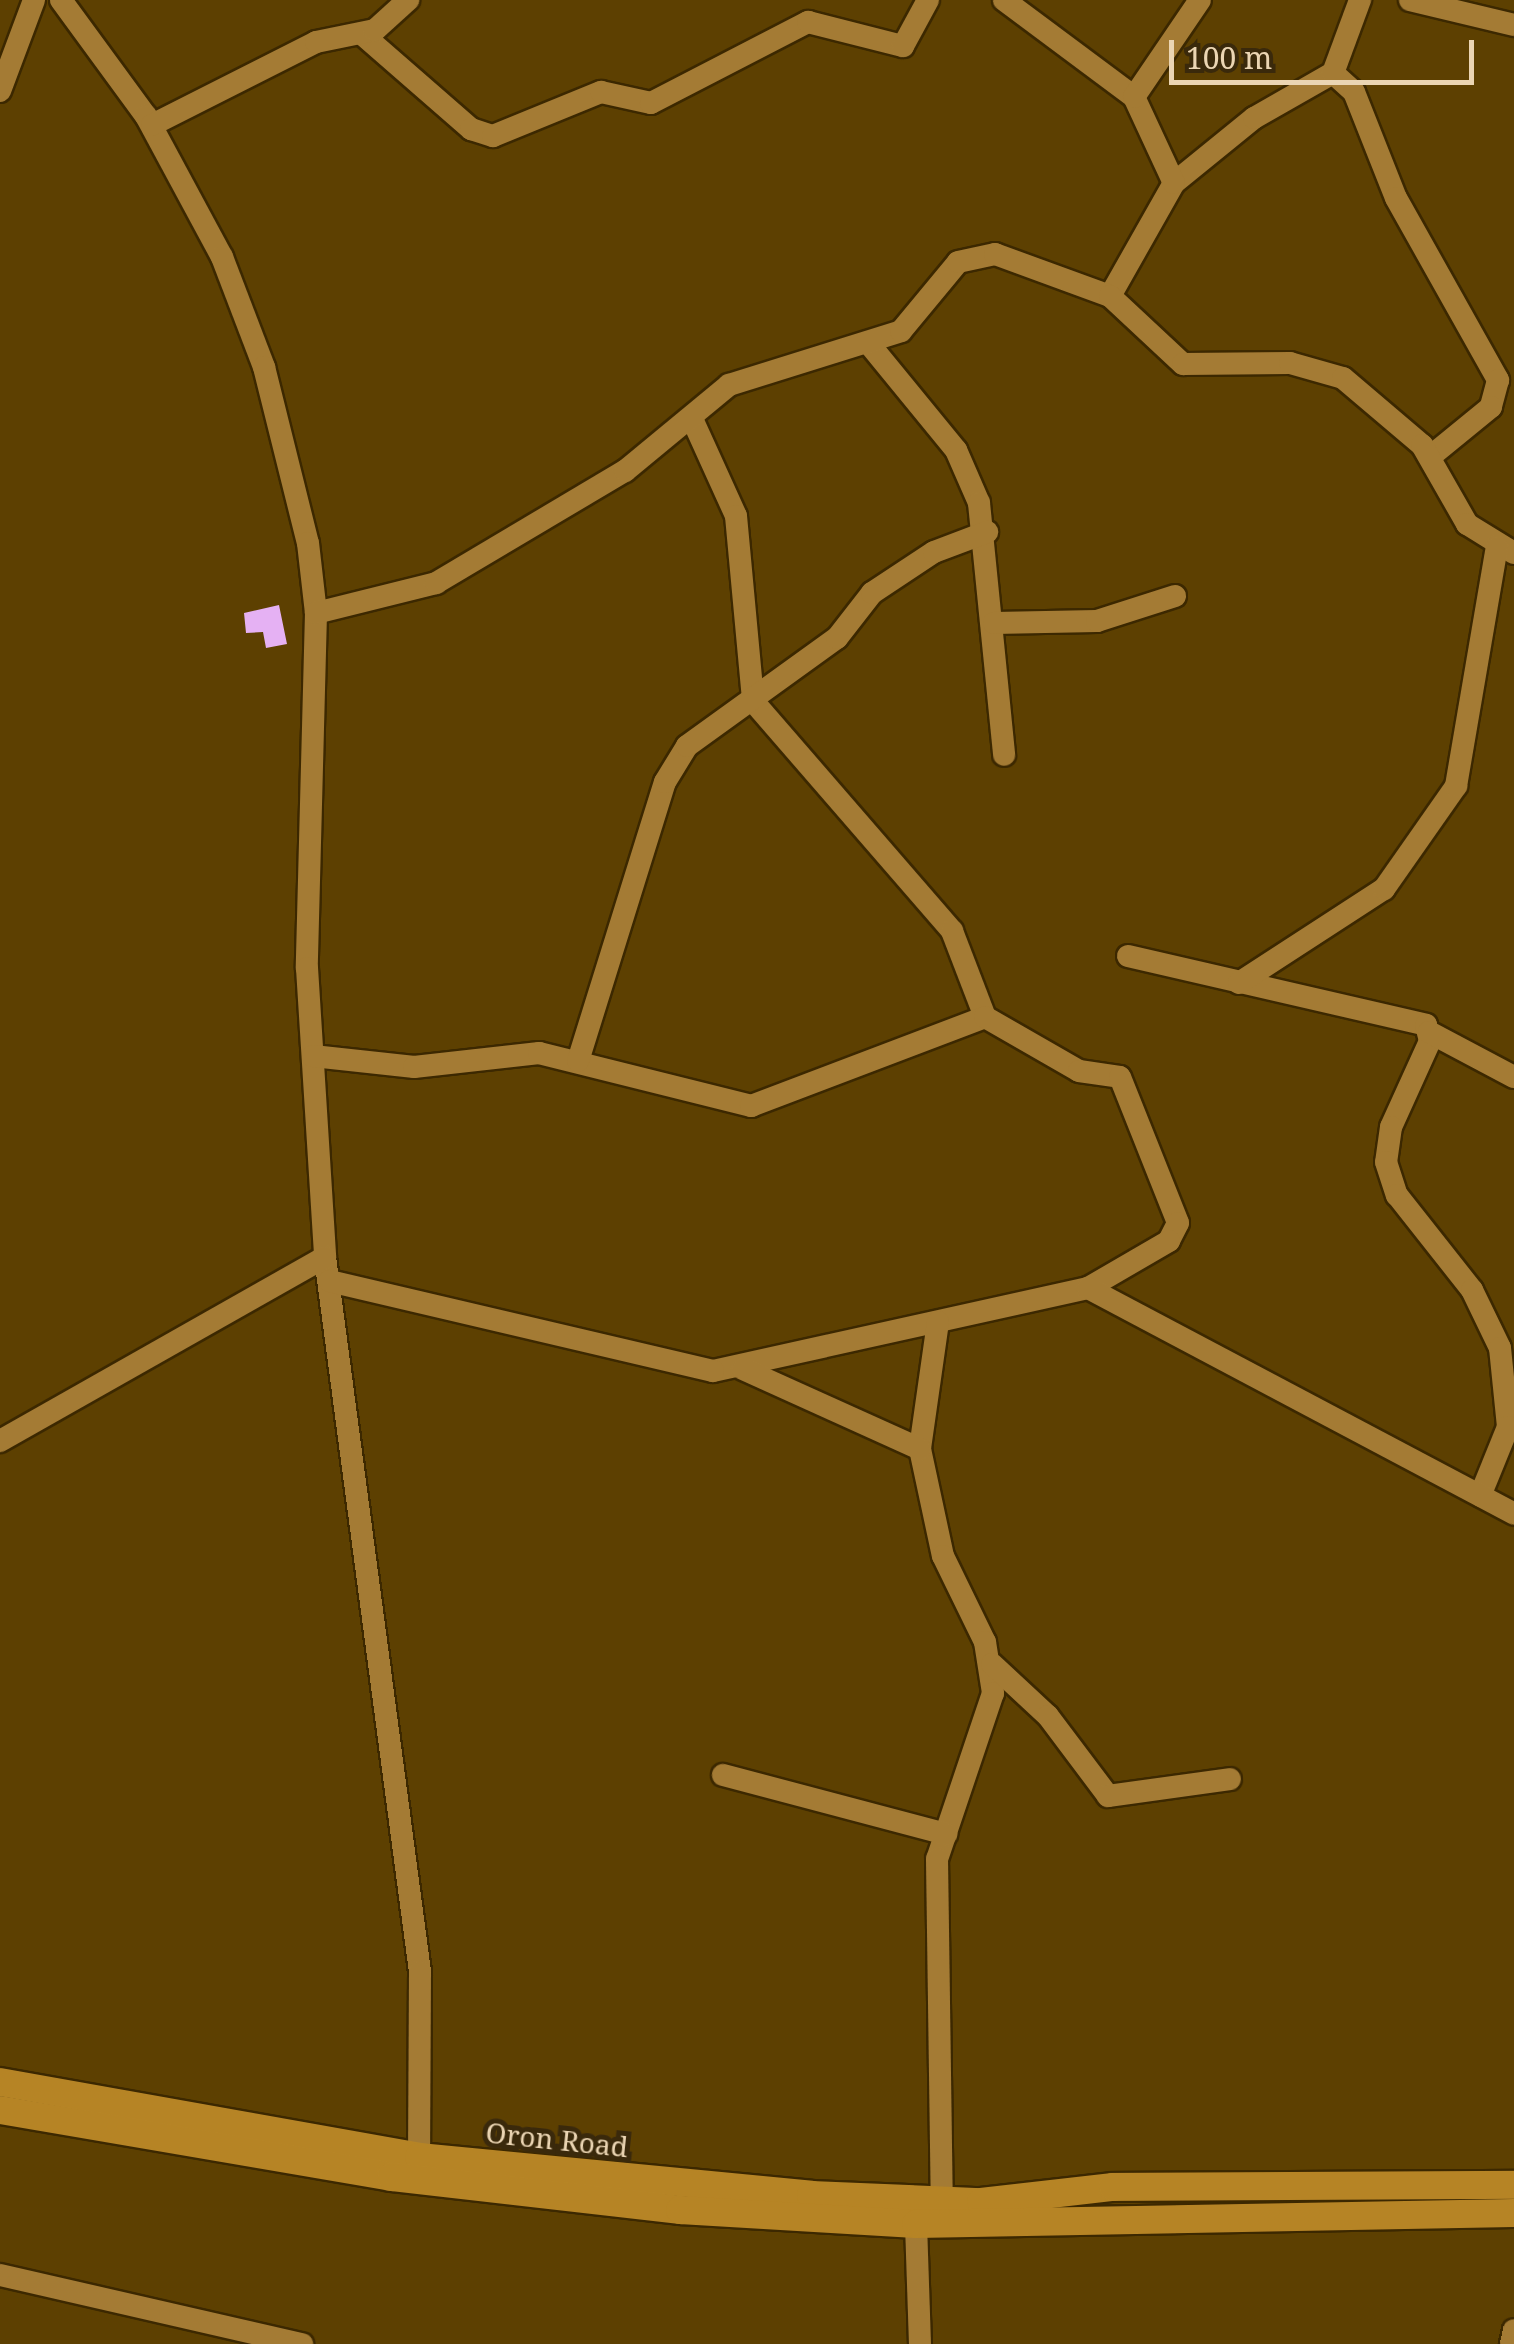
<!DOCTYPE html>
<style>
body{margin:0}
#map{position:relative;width:1514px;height:2344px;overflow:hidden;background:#5d4001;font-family:"Noto Serif",serif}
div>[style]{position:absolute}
.building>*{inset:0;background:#e5b1f3}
.roads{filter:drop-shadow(2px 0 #3c2800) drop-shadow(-2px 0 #3c2800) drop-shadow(0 2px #3c2800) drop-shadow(0 -2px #3c2800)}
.minor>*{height:22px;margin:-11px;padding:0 11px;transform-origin:11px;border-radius:11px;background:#a47b34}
.trunk>*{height:28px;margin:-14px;padding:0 14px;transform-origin:14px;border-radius:14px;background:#b68425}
span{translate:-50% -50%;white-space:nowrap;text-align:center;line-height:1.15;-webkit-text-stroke:10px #3a290b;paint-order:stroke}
.street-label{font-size:28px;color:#ebd5b3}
.scale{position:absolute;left:1169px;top:40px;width:305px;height:45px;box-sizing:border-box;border:5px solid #ebd5b3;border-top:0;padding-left:12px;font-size:30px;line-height:35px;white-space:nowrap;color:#ebd5b3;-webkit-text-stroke:8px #3a290b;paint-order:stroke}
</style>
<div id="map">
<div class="building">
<i style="clip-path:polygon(279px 605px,287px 644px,266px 648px,263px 632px,246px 633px,244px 613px)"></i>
</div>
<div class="roads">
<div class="minor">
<i style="left:61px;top:0;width:144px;rotate:53.8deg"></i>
<i style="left:146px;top:116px;width:160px;rotate:61.7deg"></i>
<i style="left:222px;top:257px;width:118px;rotate:69.1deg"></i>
<i style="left:264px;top:367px;width:181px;rotate:76deg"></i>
<i style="left:308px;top:543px;width:70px;rotate:83.5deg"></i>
<i style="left:316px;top:613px;width:355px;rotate:91.5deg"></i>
<i style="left:307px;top:968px;width:290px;rotate:86.4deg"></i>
<i style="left:325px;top:1257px;width:721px;rotate:82.43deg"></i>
<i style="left:420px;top:1972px;width:185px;rotate:90.3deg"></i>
<i style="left:1004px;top:0;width:162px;rotate:36.7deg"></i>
<i style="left:1410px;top:0;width:107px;rotate:13.5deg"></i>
<i style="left:362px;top:34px;width:145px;rotate:41.1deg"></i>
<i style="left:471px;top:129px;width:23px;rotate:18deg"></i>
<i style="left:493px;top:136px;width:117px;rotate:-22.2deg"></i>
<i style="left:601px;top:92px;width:51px;rotate:12.4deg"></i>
<i style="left:651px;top:103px;width:177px;rotate:-27.3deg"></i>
<i style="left:808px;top:22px;width:98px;rotate:14.2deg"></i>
<i style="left:903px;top:46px;width:52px;rotate:-61.5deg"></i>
<i style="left:1333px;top:73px;width:28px;rotate:42deg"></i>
<i style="left:1354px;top:92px;width:114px;rotate:68.4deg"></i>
<i style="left:1396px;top:198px;width:209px;rotate:60.7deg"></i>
<i style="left:1498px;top:380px;width:28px;rotate:105deg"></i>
<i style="left:1491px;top:407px;width:77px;rotate:140.8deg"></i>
<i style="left:0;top:91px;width:97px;rotate:-69.5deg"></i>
<i style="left:152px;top:125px;width:184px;rotate:-26.8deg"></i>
<i style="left:316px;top:42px;width:60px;rotate:-11.5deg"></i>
<i style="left:375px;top:30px;width:45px;rotate:-42.3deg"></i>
<i style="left:1174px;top:183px;width:103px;rotate:-39.1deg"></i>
<i style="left:1254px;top:118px;width:91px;rotate:-29.7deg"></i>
<i style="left:1333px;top:73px;width:78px;rotate:-69.7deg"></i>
<i style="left:1110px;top:296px;width:130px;rotate:-60.5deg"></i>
<i style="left:1174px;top:183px;width:95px;rotate:-114.9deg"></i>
<i style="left:1134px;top:97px;width:117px;rotate:-55.8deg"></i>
<i style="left:870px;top:345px;width:136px;rotate:50.7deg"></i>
<i style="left:956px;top:450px;width:58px;rotate:66.5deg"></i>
<i style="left:979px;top:503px;width:253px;rotate:84.3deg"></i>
<i style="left:693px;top:421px;width:104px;rotate:65.6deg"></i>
<i style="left:736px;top:516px;width:186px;rotate:84.7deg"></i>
<i style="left:753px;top:701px;width:304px;rotate:49.1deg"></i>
<i style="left:952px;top:931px;width:92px;rotate:69deg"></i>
<i style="left:316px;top:613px;width:124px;rotate:-14deg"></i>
<i style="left:436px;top:583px;width:220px;rotate:-30.7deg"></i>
<i style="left:625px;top:471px;width:135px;rotate:-39.6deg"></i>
<i style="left:729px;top:385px;width:180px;rotate:-17.4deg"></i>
<i style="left:901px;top:331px;width:89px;rotate:-50.4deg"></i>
<i style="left:958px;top:262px;width:38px;rotate:-12deg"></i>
<i style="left:995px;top:254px;width:122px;rotate:20.1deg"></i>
<i style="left:1110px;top:296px;width:100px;rotate:43deg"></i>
<i style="left:1183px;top:364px;width:107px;rotate:-0.5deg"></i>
<i style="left:1290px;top:363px;width:55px;rotate:15.8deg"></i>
<i style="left:1343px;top:378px;width:104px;rotate:40.3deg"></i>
<i style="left:1422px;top:445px;width:91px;rotate:60.3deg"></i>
<i style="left:1467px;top:524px;width:55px;rotate:31.7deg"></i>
<i style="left:994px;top:623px;width:103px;rotate:-1.1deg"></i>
<i style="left:1097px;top:621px;width:82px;rotate:-17.8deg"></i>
<i style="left:1128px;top:956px;width:306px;rotate:13deg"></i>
<i style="left:1426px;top:1025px;width:16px;rotate:76deg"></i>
<i style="left:1430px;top:1041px;width:94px;rotate:114.4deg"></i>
<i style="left:1391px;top:1127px;width:35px;rotate:98deg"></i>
<i style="left:1386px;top:1162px;width:35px;rotate:72deg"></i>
<i style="left:1397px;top:1195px;width:121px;rotate:51.7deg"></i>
<i style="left:1472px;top:1290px;width:64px;rotate:64.2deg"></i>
<i style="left:1500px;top:1348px;width:79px;rotate:84.2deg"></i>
<i style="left:1508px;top:1427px;width:74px;rotate:112.1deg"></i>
<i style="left:1239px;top:983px;width:173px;rotate:-33deg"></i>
<i style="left:1384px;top:889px;width:126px;rotate:-55deg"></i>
<i style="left:1456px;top:786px;width:242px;rotate:-80.3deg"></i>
<i style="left:1429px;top:1032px;width:96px;rotate:27.9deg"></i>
<i style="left:313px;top:1056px;width:102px;rotate:6.2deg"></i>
<i style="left:414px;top:1067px;width:126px;rotate:-6.4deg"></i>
<i style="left:539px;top:1053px;width:219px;rotate:14deg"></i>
<i style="left:751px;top:1106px;width:250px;rotate:-20.8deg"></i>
<i style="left:985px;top:1017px;width:108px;rotate:29.9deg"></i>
<i style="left:1079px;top:1071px;width:41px;rotate:8.3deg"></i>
<i style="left:1120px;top:1077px;width:157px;rotate:68.3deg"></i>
<i style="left:1178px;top:1223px;width:20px;rotate:117deg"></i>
<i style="left:1169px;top:1241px;width:94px;rotate:149.9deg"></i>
<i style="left:1088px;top:1288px;width:384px;rotate:167.5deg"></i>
<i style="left:713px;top:1371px;width:394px;rotate:-166.8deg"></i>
<i style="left:578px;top:1061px;width:292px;rotate:-72.7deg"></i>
<i style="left:665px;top:782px;width:42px;rotate:-58.6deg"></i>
<i style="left:687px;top:746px;width:185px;rotate:-35.8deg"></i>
<i style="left:837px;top:638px;width:57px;rotate:-52.1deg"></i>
<i style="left:872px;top:593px;width:74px;rotate:-33.5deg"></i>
<i style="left:934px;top:552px;width:57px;rotate:-20.7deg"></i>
<i style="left:1088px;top:1288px;width:482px;rotate:27.9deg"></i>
<i style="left:938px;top:1322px;width:128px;rotate:98.1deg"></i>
<i style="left:920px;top:1449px;width:109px;rotate:77.9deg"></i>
<i style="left:943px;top:1556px;width:96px;rotate:64deg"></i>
<i style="left:985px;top:1642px;width:52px;rotate:81.1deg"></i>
<i style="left:993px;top:1693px;width:175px;rotate:108.6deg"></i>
<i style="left:937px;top:1859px;width:343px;rotate:89.2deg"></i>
<i style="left:743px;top:1369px;width:194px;rotate:24.3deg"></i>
<i style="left:0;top:1441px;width:373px;rotate:-29.5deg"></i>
<i style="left:992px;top:1664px;width:76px;rotate:42.9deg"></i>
<i style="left:1048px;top:1716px;width:100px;rotate:53.1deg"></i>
<i style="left:1108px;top:1796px;width:123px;rotate:-7.9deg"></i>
<i style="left:723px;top:1775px;width:231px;rotate:14.8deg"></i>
<i style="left:916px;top:2224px;width:120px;rotate:88.1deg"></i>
<i style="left:0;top:2275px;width:310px;rotate:12.9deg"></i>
<i style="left:1511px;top:2344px;width:14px;rotate:-78deg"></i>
</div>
<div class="trunk">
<i style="left:0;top:2082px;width:426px;rotate:10.1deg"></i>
<i style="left:419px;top:2157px;width:394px;rotate:5.5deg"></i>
<i style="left:811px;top:2195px;width:170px;rotate:2.4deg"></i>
<i style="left:981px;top:2202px;width:133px;rotate:-6.5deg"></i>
<i style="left:1113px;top:2187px;width:401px;rotate:-0.3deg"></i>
<i style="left:0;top:2110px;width:397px;rotate:9.7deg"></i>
<i style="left:391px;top:2177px;width:291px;rotate:6.5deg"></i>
<i style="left:680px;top:2210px;width:236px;rotate:3.4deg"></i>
<i style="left:916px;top:2224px;width:598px;rotate:-1.05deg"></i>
</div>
</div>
<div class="street-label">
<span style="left:557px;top:2139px;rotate:6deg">Oron Road</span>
</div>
<div class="scale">100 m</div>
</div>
